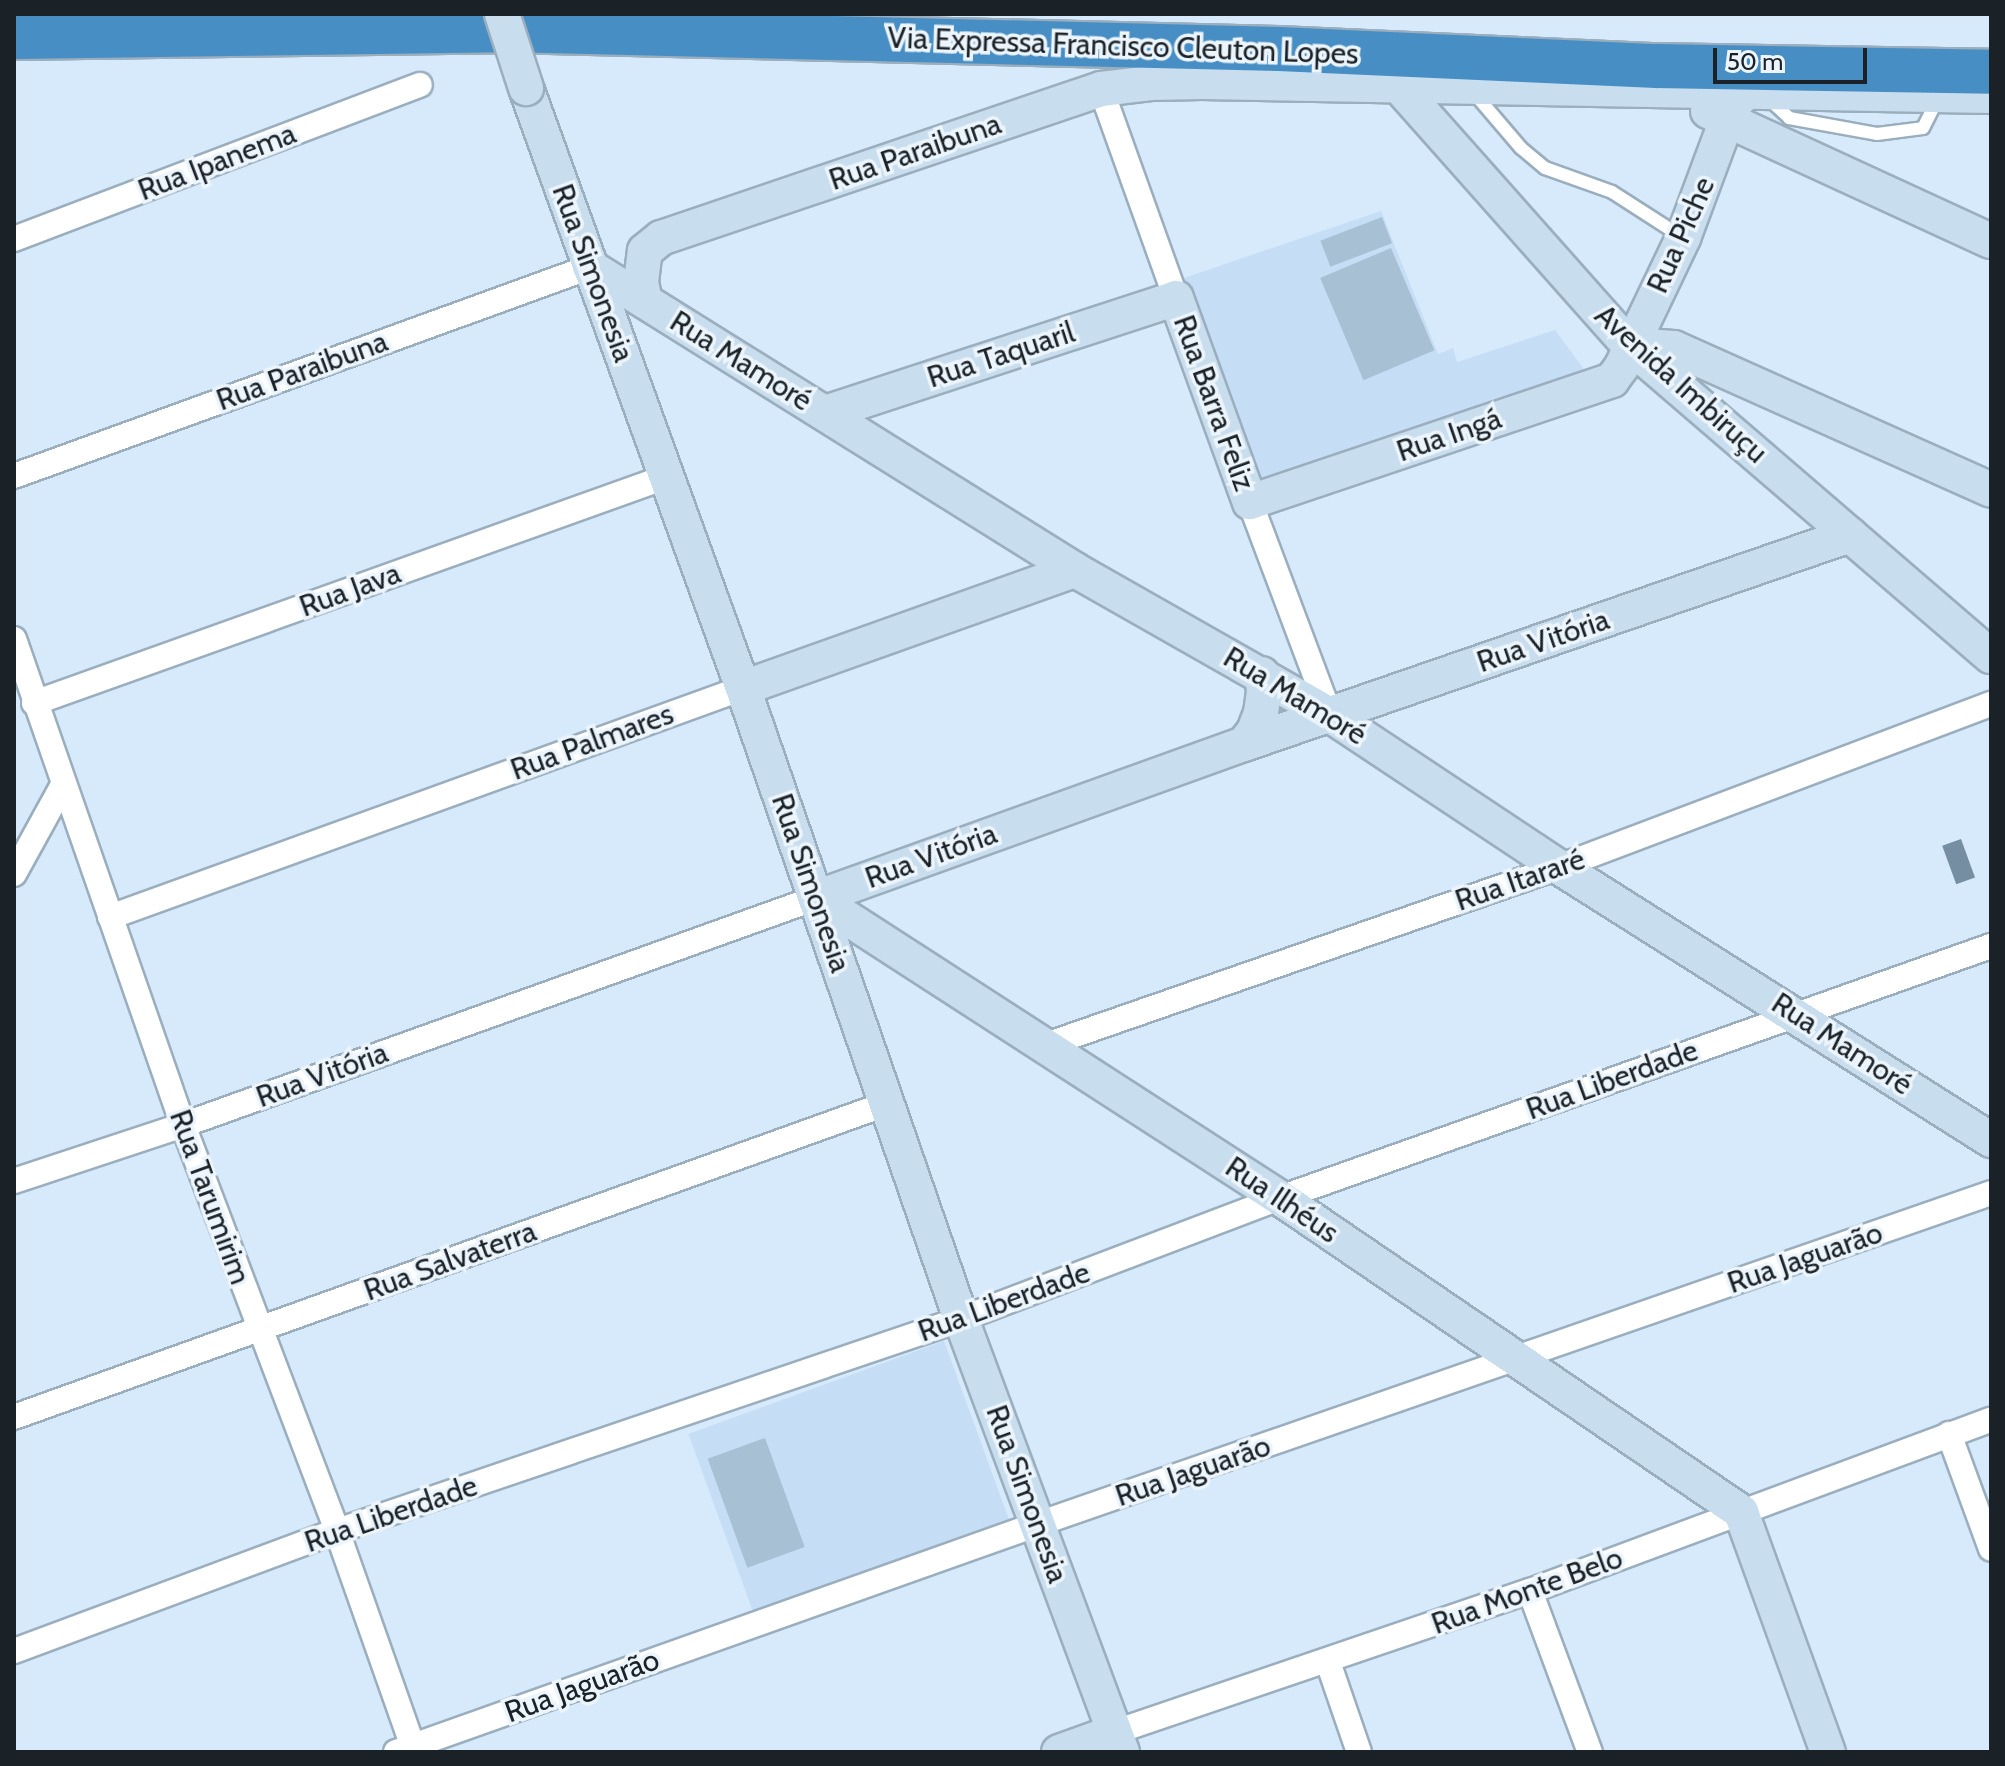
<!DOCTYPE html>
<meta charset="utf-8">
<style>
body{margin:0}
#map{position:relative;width:2005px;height:1766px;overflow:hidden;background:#d6eafb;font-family:Cabin,sans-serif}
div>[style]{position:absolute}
.built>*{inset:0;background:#c5def5;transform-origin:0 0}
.green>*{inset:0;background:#a8c0d4;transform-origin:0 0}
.water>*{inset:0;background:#768ea2;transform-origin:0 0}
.roads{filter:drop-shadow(2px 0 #9aaebe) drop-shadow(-2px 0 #9aaebe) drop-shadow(0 2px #9aaebe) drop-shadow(0 -2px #9aaebe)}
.lane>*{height:12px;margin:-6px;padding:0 6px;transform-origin:6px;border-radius:6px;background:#fff}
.street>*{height:24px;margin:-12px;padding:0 12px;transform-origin:12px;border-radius:12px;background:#fff}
.secondary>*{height:34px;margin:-17px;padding:0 17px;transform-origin:17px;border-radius:17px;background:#c8dded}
.highway>*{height:44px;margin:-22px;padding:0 22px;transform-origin:22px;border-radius:22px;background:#478ec4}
.bridges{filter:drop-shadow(2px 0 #9aaebe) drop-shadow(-2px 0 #9aaebe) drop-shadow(0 2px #9aaebe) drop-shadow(0 -2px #9aaebe)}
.secondary-bridge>*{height:34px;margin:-17px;padding:0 17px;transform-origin:17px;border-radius:17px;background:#c8dded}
span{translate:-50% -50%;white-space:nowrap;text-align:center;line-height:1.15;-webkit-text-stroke:7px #edf5fc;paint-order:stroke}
.street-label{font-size:30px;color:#1a2228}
.frame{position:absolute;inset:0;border:16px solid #1a2228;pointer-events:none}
.scale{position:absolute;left:1713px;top:48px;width:154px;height:36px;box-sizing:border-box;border:4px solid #1a2228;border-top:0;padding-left:10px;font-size:24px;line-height:28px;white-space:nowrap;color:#1a2228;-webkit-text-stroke:6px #edf5fc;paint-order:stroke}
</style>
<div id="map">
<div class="built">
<i style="clip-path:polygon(1381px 211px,1438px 354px,1453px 348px,1457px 362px,1555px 330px,1586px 372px,1253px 496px,1181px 279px)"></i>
<i style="left:944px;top:1341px;width:192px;height:272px;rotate:70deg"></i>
</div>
<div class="green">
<i style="left:1382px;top:217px;width:28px;height:66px;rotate:69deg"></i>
<i style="left:1391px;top:248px;width:111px;height:77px;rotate:67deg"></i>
<i style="left:765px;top:1438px;width:116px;height:61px;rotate:70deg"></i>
</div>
<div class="water">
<i style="left:1961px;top:839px;width:41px;height:20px;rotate:70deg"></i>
</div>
<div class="roads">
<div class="lane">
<i style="left:1474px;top:93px;width:72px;rotate:49.5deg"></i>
<i style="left:1521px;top:148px;width:31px;rotate:40deg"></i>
<i style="left:1545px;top:168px;width:71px;rotate:19.7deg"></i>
<i style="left:1612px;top:192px;width:83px;rotate:32.7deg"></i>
<i style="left:1770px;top:100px;width:26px;rotate:43deg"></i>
<i style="left:1789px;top:118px;width:89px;rotate:10.3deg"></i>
<i style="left:1877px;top:134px;width:46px;rotate:-7.4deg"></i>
<i style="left:1923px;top:128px;width:31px;rotate:-63deg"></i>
</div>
<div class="street">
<i style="left:1101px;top:89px;width:222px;rotate:70.3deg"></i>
<i style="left:14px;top:239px;width:434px;rotate:-20.8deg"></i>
<i style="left:14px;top:476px;width:613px;rotate:-19.94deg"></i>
<i style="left:1250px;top:502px;width:228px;rotate:69.4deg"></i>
<i style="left:14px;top:639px;width:515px;rotate:70.83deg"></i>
<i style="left:183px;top:1125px;width:434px;rotate:69.2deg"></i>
<i style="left:337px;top:1531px;width:234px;rotate:70.6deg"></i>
<i style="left:34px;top:703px;width:671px;rotate:-19.68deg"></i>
<i style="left:14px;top:874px;width:102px;rotate:-61.2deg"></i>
<i style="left:110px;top:917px;width:673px;rotate:-19.89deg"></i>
<i style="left:1046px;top:1045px;width:543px;rotate:-19.14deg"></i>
<i style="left:1559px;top:867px;width:462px;rotate:-20.7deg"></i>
<i style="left:14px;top:1181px;width:178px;rotate:-18.3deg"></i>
<i style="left:183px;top:1125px;width:672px;rotate:-19.73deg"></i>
<i style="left:14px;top:1417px;width:926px;rotate:-19.75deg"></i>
<i style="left:1949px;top:1434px;width:122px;rotate:69.9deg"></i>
<i style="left:1530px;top:1591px;width:172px;rotate:69.6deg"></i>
<i style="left:14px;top:1651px;width:345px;rotate:-20.4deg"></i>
<i style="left:337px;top:1531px;width:659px;rotate:-18.76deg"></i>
<i style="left:961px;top:1319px;width:341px;rotate:-20.8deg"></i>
<i style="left:1280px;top:1198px;width:754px;rotate:-19.52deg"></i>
<i style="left:1328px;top:1662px;width:95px;rotate:71deg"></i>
<i style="left:1115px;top:1732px;width:438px;rotate:-18.8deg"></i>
<i style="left:1530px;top:1591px;width:492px;rotate:-20.4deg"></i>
<i style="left:396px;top:1752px;width:681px;rotate:-19.55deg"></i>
<i style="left:1038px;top:1524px;width:1009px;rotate:-19.15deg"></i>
</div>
<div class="secondary">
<i style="left:1397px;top:84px;width:349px;rotate:48.4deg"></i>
<i style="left:1629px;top:345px;width:477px;rotate:40.7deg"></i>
<i style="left:526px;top:88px;width:638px;rotate:70.12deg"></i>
<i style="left:743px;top:688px;width:668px;rotate:70.94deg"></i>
<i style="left:961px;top:1319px;width:462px;rotate:69.6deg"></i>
<i style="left:1708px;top:111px;width:311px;rotate:24.7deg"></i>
<i style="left:590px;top:267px;width:572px;rotate:31.99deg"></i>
<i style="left:1075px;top:570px;width:293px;rotate:29.6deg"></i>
<i style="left:1330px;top:715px;width:275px;rotate:33.6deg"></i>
<i style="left:1559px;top:867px;width:511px;rotate:32.29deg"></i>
<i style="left:645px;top:301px;width:19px;rotate:-102deg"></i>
<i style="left:641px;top:282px;width:31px;rotate:-83deg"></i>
<i style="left:645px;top:251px;width:21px;rotate:-39deg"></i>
<i style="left:661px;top:238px;width:465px;rotate:-18.7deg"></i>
<i style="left:1101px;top:89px;width:50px;rotate:-6.8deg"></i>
<i style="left:1151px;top:83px;width:51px;rotate:-1.1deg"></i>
<i style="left:1202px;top:82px;width:789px;rotate:1.02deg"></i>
<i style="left:1629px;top:345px;width:45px;rotate:3.8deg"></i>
<i style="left:1674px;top:348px;width:347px;rotate:24.1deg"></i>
<i style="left:825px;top:413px;width:369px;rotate:-18.1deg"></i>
<i style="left:1176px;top:298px;width:217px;rotate:70.1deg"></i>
<i style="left:1250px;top:502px;width:382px;rotate:-18.6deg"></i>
<i style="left:1612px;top:380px;width:17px;rotate:-54deg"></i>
<i style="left:1622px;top:366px;width:142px;rotate:-64.5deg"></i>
<i style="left:1683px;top:238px;width:141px;rotate:-69.6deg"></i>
<i style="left:1732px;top:106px;width:21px;rotate:-45deg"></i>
<i style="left:743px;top:688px;width:352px;rotate:-19.6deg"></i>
<i style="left:1244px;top:744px;width:16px;rotate:-52deg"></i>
<i style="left:1254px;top:731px;width:19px;rotate:-69deg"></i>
<i style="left:1261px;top:713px;width:22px;rotate:-82deg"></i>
<i style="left:1264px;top:691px;width:17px;rotate:-97deg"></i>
<i style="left:816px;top:898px;width:553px;rotate:32.88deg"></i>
<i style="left:1280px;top:1198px;width:558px;rotate:34.26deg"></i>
<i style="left:1741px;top:1512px;width:255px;rotate:70.1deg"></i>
<i style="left:816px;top:898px;width:455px;rotate:-19.8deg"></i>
<i style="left:1244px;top:744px;width:641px;rotate:-19.03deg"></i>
<i style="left:1059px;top:1752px;width:59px;rotate:-19.7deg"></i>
</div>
<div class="highway">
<i style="left:14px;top:37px;width:494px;rotate:-0.8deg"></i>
<i style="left:508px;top:30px;width:771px;rotate:1.41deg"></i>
<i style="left:1279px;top:49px;width:378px;rotate:2.6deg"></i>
<i style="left:1657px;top:66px;width:334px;rotate:1deg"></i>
</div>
</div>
<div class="bridges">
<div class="secondary-bridge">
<i style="left:502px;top:14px;width:78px;rotate:72deg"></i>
</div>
</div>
<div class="street-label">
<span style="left:1123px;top:46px;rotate:2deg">Via Expressa Francisco Cleuton Lopes</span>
<span style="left:915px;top:152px;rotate:-19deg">Rua Paraibuna</span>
<span style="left:217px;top:162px;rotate:-21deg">Rua Ipanema</span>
<span style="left:1681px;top:235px;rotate:-66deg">Rua Piche</span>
<span style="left:593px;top:273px;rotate:70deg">Rua Simonesia</span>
<span style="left:1001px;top:355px;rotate:-18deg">Rua Taquaril</span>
<span style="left:741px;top:361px;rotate:32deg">Rua Mamoré</span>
<span style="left:302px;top:371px;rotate:-20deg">Rua Paraibuna</span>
<span style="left:1681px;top:384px;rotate:42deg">Avenida Imbiruçu</span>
<span style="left:1214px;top:403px;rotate:70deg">Rua Barra Feliz</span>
<span style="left:1449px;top:435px;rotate:-19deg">Rua Ingá</span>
<span style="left:350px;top:590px;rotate:-20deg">Rua Java</span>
<span style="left:1543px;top:641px;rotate:-19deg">Rua Vitória</span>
<span style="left:1295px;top:696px;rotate:31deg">Rua Mamoré</span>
<span style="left:592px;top:742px;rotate:-20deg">Rua Palmares</span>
<span style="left:931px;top:856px;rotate:-20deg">Rua Vitória</span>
<span style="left:1520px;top:880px;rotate:-19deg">Rua Itararé</span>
<span style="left:811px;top:883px;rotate:71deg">Rua Simonesia</span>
<span style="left:1842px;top:1044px;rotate:33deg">Rua Mamoré</span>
<span style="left:322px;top:1075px;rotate:-20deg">Rua Vitória</span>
<span style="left:1612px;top:1080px;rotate:-20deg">Rua Liberdade</span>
<span style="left:210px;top:1197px;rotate:70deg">Rua Tarumirim</span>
<span style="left:1282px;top:1200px;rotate:34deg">Rua Ilhéus</span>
<span style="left:1805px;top:1258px;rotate:-19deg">Rua Jaguarão</span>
<span style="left:450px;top:1261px;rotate:-20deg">Rua Salvaterra</span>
<span style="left:1004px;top:1302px;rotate:-20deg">Rua Liberdade</span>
<span style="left:1193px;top:1471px;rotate:-19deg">Rua Jaguarão</span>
<span style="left:1027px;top:1494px;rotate:70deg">Rua Simonesia</span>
<span style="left:391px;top:1514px;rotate:-19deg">Rua Liberdade</span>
<span style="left:1527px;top:1591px;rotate:-20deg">Rua Monte Belo</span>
<span style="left:582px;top:1686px;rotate:-20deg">Rua Jaguarão</span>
</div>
<div class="frame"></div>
<div class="scale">50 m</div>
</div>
